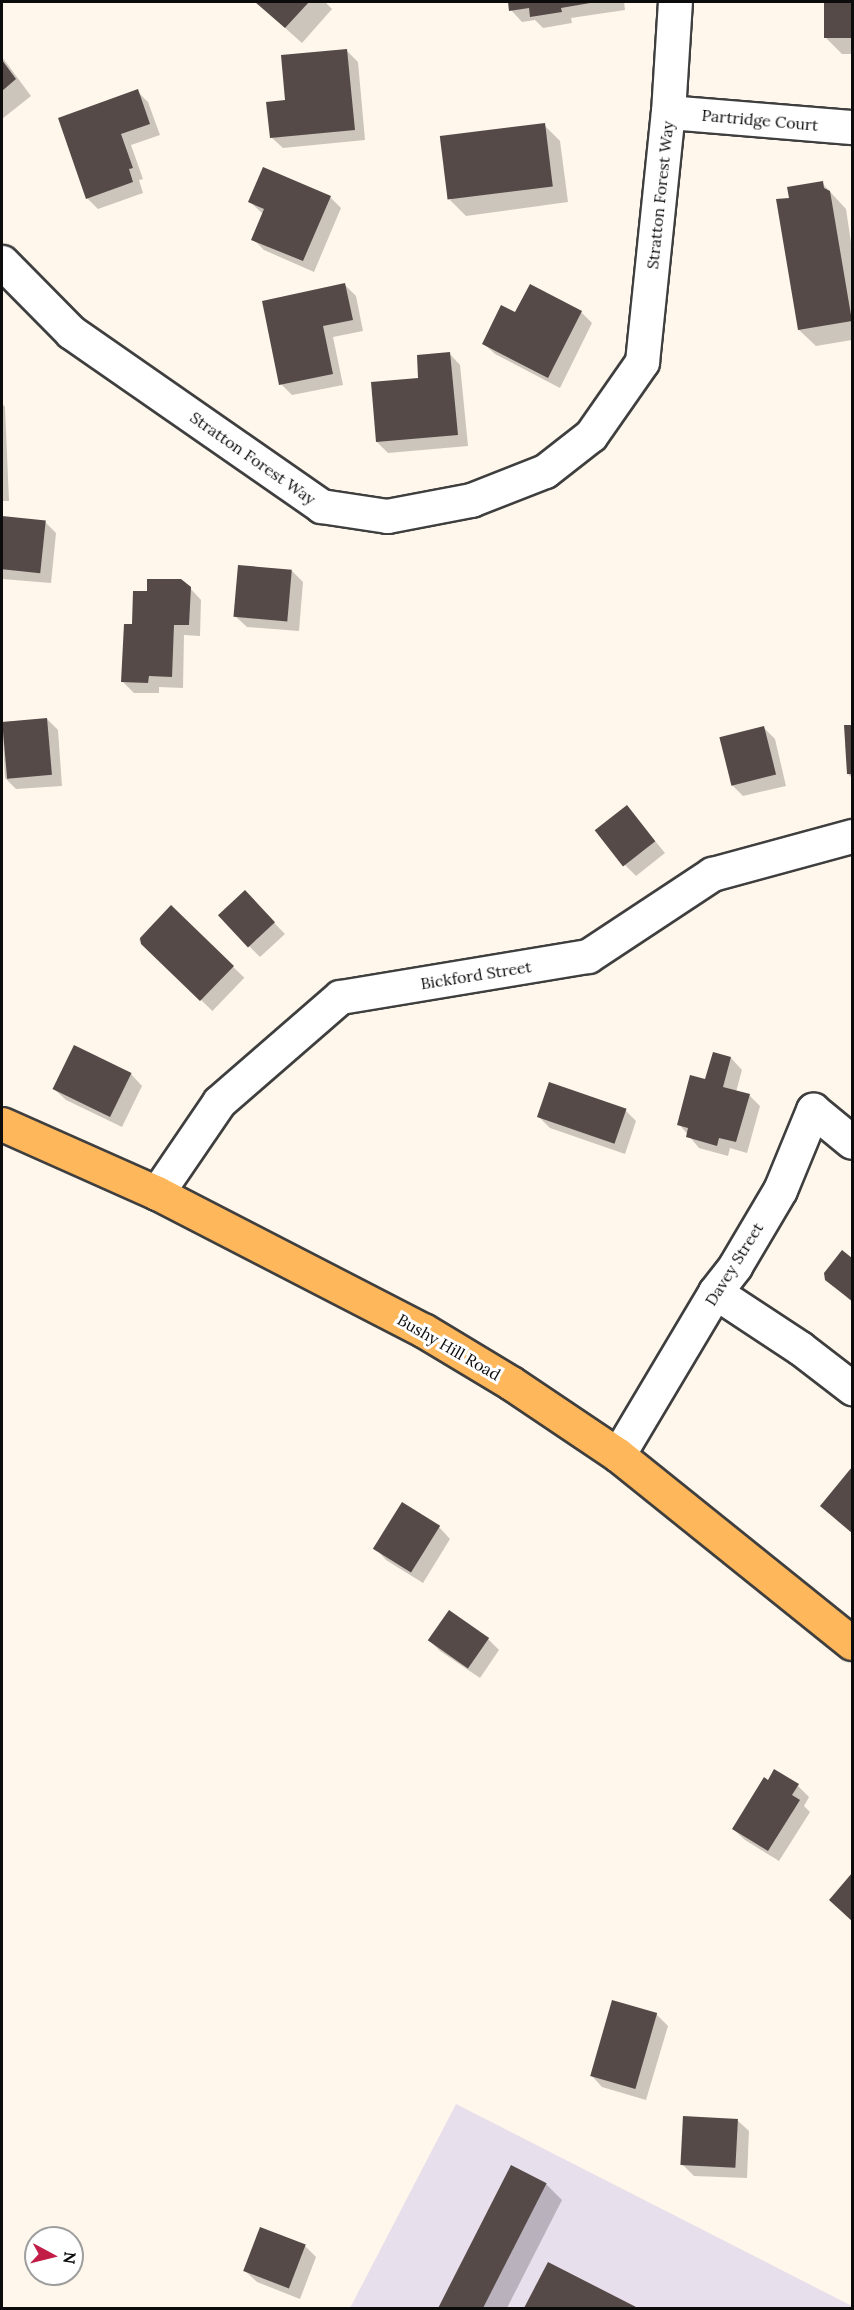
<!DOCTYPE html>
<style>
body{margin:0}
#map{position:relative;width:854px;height:2310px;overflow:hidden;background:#fff7eb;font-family:Lora,serif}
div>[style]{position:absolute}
.industrial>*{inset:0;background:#e8dfec}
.shadow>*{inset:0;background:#0003;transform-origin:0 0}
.building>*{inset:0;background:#554a48;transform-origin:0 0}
.roads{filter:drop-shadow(2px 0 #3f3f3f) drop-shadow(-2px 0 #3f3f3f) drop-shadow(0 2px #3f3f3f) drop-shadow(0 -2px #3f3f3f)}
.minor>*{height:33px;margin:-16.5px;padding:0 16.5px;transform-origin:16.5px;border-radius:16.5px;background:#fff}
.major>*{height:33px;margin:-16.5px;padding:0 16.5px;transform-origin:16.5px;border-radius:16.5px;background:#ffb75b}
span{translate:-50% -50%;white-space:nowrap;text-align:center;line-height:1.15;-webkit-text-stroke:6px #fff;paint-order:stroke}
.street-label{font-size:16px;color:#0c0c0c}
.frame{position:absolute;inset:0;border:3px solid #0c0c0c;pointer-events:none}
.north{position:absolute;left:24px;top:2226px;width:60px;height:60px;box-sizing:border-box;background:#fff;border:2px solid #9e9e9e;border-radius:50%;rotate:97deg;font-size:16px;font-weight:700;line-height:24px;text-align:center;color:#0c0c0c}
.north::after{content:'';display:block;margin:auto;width:21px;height:27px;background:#c21d46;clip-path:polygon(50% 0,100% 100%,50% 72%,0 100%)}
</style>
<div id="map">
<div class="industrial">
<i style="clip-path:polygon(456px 2104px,852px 2306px,852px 2308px,350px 2308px)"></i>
</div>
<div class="shadow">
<i style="clip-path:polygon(256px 2px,325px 2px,332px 9px,302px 43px)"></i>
<i style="clip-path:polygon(509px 2px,624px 2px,625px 10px,571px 18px,572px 23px,543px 28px,535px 20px,522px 22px,511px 10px)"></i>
<i style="clip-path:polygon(826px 2px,852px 2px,852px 54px,842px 54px,825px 37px)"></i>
<i style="clip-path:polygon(347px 51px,358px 62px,365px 140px,283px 148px,271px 137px)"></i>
<i style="clip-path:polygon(2px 57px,31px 96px,2px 119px)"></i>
<i style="clip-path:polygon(137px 91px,148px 102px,160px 135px,131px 145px,143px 179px,139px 180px,143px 193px,98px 209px,87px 198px)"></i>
<i style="clip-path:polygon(544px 125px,560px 141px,568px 202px,466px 216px,450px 200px)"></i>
<i style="clip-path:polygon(822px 183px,846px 209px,852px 249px,852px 340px,816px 346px,799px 330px,790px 199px)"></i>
<i style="clip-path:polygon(330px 197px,341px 208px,314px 272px,264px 250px,253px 239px,263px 214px,250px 202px)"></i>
<i style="clip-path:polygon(345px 285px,356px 296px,363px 331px,333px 337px,343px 385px,292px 395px,281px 384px)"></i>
<i style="clip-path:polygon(581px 312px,592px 323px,560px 388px,495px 354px,483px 343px)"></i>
<i style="clip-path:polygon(449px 353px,460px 365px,468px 446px,388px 453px,377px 442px,420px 379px)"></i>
<i style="clip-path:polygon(2px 403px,5px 407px,9px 501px,2px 501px)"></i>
<i style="clip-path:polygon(2px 518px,45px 522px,56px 533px,51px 583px,2px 579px)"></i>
<i style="clip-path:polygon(292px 571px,303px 582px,299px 631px,247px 627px,235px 616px)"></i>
<i style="clip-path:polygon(190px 588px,201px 600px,200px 636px,184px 635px,183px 688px,159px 687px,159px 693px,134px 693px,123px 682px,134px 625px,149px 593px)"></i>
<i style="clip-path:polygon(47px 719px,58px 730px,62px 786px,16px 789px,5px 778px,2px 722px)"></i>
<i style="clip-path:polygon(846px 726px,852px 726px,852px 778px,848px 774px)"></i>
<i style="clip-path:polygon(763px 727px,775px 739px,786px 786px,743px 796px,732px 785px)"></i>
<i style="clip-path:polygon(627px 807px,665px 853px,636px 876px,625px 865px)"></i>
<i style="clip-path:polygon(256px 904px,285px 934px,260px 957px,249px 946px)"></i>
<i style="left:171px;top:907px;width:102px;height:46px;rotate:44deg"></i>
<i style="clip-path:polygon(714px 1054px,731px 1058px,742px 1070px,736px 1092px,749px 1095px,760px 1106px,747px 1153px,730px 1148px,728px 1156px,699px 1148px,679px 1124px,706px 1081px)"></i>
<i style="clip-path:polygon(131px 1074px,142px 1086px,122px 1127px,66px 1100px,54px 1089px)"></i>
<i style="clip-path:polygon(625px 1110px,636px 1121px,625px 1154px,550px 1128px,539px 1117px)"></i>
<i style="clip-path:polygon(843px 1252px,852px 1259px,852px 1302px,827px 1279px)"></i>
<i style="clip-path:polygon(852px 1470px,852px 1533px,822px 1506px)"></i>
<i style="clip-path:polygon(403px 1504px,439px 1527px,450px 1539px,423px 1583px,386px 1560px,375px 1548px)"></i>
<i style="clip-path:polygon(488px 1639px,499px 1650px,480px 1678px,440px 1651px,429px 1640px)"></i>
<i style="clip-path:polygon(798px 1786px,809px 1797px,804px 1806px,810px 1812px,779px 1861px,745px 1840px,733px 1829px)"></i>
<i style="clip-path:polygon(852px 1875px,852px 1921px,831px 1900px)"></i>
<i style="clip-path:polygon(613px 2002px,657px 2015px,668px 2026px,646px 2100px,602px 2087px,591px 2075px)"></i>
<i style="clip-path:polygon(737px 2120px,749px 2131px,747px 2178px,694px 2176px,682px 2164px)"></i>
<i style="clip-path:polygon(512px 2167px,546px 2184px,562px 2200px,507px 2308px,440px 2308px)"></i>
<i style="clip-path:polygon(305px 2246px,316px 2257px,300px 2299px,257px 2282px,245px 2271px)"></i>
<i style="clip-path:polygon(549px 2264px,634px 2308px,526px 2308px)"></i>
</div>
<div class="building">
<i style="clip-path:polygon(255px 2px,309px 2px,285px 28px)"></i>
<i style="clip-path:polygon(508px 2px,590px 2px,590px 3px,561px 8px,562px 12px,530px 17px,529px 8px,509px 11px)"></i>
<i style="left:824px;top:2px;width:28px;height:36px"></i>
<i style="clip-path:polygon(347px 49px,355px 130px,270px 138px,266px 102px,285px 100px,281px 55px)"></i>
<i style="clip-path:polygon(2px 60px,16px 79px,2px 91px)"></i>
<i style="clip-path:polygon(138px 89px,150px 124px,121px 134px,133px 168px,129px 169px,133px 182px,86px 199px,58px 118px)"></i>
<i style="left:545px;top:123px;width:64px;height:106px;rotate:83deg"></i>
<i style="clip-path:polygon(263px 167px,331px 196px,303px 261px,251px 240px,264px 209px,248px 202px)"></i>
<i style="clip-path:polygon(823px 181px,824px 188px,830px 191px,852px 321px,798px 330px,776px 199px,789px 198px,787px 187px)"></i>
<i style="clip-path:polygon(345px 283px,353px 320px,323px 326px,333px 374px,279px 385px,262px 301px)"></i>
<i style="clip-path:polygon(530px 284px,582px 311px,548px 378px,482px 344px,501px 305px,515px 312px)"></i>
<i style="clip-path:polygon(450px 352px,458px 435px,376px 442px,371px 382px,418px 378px,417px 355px)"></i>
<i style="left:2px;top:516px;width:44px;height:53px;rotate:6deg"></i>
<i style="left:238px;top:565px;width:54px;height:52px;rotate:5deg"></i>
<i style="clip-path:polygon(147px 579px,181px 579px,191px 587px,189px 625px,174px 625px,172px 677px,149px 676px,148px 683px,121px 682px,124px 624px,132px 624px,133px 591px,147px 591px)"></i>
<i style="left:47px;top:718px;width:57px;height:45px;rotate:85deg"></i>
<i style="clip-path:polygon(844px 725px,852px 725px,852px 774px,847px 774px)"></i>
<i style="left:764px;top:726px;width:50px;height:46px;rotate:76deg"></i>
<i style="left:627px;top:805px;width:46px;height:41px;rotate:52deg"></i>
<i style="left:245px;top:890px;width:44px;height:37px;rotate:47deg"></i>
<i style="clip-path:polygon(171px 905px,234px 966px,200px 1001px,141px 944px,140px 938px)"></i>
<i style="left:74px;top:1045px;width:64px;height:49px;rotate:26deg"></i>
<i style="clip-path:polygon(713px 1052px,731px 1057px,723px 1087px,750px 1094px,736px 1142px,719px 1138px,717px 1146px,686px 1137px,688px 1128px,677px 1125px,690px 1075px,705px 1079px)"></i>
<i style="left:549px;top:1082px;width:82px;height:37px;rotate:19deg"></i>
<i style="clip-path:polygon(842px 1250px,852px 1258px,852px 1301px,825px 1280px,824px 1273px)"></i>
<i style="clip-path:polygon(852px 1467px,852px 1533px,820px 1506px)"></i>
<i style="left:402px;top:1502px;width:45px;height:55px;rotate:32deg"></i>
<i style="left:449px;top:1610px;width:49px;height:37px;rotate:35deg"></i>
<i style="clip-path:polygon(774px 1769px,799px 1784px,792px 1795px,800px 1800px,768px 1851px,732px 1829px,764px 1777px,768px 1780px)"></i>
<i style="clip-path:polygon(852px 1873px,852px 1921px,829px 1900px)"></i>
<i style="left:612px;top:2000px;width:47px;height:79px;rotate:16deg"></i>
<i style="left:683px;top:2116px;width:55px;height:49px;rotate:3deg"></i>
<i style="left:511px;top:2165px;width:40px;height:161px;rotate:27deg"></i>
<i style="left:260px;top:2227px;width:49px;height:47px;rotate:21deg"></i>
<i style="clip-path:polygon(548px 2262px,638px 2308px,524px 2308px)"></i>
</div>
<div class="roads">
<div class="minor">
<i style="left:668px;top:112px;width:185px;rotate:4.7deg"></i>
<i style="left:2px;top:262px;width:98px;rotate:45.4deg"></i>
<i style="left:71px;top:332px;width:305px;rotate:34.8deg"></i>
<i style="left:321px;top:506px;width:67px;rotate:8.6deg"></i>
<i style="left:387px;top:516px;width:86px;rotate:-10.8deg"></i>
<i style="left:471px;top:500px;width:79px;rotate:-21.4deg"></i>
<i style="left:545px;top:471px;width:58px;rotate:-38deg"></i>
<i style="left:591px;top:435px;width:89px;rotate:-55.1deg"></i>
<i style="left:642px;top:362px;width:251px;rotate:-84.1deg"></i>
<i style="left:668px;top:112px;width:110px;rotate:-86.4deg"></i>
<i style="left:157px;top:1193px;width:110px;rotate:-55.7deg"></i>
<i style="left:219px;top:1102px;width:160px;rotate:-41deg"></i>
<i style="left:340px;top:997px;width:251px;rotate:-9.4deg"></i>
<i style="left:588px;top:956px;width:149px;rotate:-33.5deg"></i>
<i style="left:712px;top:874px;width:145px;rotate:-15.2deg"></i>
<i style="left:715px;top:1292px;width:102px;rotate:33.4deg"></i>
<i style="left:800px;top:1348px;width:66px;rotate:37.6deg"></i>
<i style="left:618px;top:1455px;width:190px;rotate:-59.2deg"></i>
<i style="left:715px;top:1292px;width:33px;rotate:-52deg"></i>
<i style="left:735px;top:1266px;width:88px;rotate:-59.4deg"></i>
<i style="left:780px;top:1190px;width:87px;rotate:-67.6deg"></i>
<i style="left:813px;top:1110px;width:50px;rotate:39.4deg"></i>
</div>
<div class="major">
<i style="left:2px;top:1124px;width:170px;rotate:24deg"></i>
<i style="left:157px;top:1193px;width:299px;rotate:27.3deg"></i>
<i style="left:423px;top:1330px;width:103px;rotate:31.1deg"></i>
<i style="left:511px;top:1383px;width:129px;rotate:33.9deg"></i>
<i style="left:618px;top:1455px;width:300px;rotate:38.8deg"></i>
</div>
</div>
<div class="street-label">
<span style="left:760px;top:120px;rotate:5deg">Partridge Court</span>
<span style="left:660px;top:195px;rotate:-84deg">Stratton Forest Way</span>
<span style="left:253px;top:458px;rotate:35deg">Stratton Forest Way</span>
<span style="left:476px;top:975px;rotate:-9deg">Bickford Street</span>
<span style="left:734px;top:1264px;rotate:-58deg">Davey Street</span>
<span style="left:449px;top:1347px;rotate:30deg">Bushy Hill Road</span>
</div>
<div class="frame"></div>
<div class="north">N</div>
</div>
